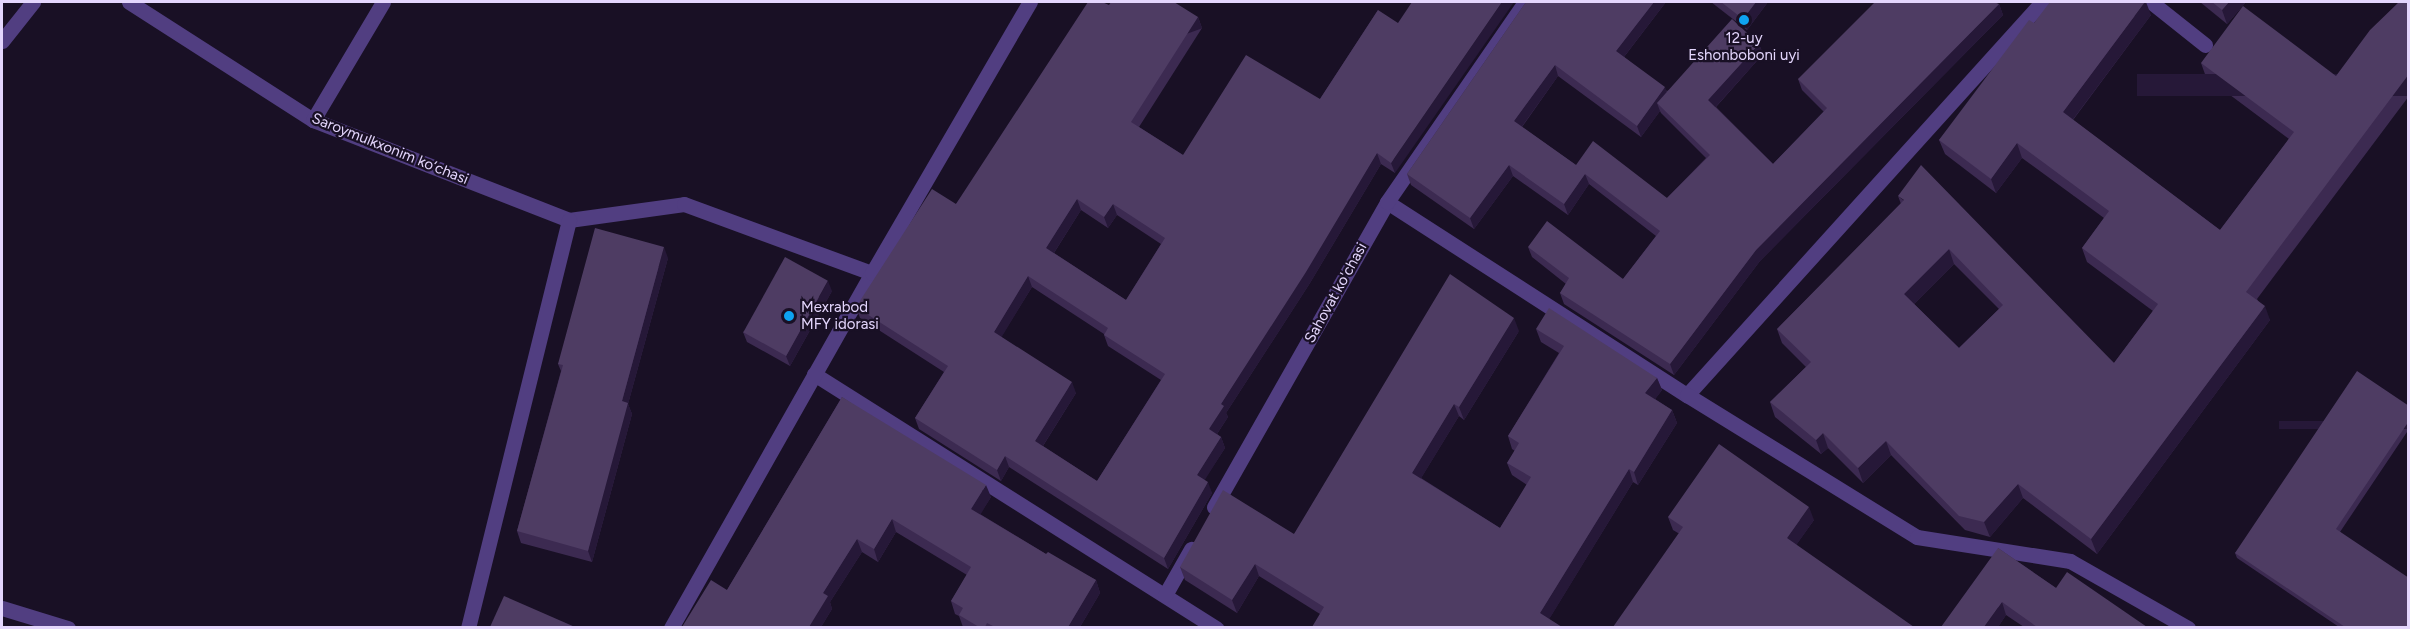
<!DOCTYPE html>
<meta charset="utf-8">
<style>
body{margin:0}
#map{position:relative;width:2410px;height:629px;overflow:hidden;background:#191025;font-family:Figtree,sans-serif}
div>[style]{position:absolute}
.lane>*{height:15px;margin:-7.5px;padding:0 7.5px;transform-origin:7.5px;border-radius:7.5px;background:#513e81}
.street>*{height:15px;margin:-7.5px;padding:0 7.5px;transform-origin:7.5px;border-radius:7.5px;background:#513e81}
.wall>*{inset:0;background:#3c2a51}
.shaded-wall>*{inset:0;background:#261838;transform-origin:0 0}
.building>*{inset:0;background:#4e3c63;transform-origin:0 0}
.dots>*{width:16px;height:16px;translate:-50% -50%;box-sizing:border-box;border:3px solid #191025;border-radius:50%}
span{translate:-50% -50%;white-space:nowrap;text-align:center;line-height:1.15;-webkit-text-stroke:4.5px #191025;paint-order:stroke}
.poi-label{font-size:15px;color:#e4d6fd}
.left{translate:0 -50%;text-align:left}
.street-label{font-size:15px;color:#e4d6fd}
.frame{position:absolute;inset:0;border:3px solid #e4d6fd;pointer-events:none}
</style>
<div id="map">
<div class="lane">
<i style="left:2151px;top:2px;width:69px;rotate:38.5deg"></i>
<i style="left:569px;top:220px;width:116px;rotate:-7.9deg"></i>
<i style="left:684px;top:204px;width:200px;rotate:20.2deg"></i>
<i style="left:1687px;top:395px;width:530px;rotate:-47.91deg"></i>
</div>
<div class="street">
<i style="left:129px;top:2px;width:219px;rotate:32.7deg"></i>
<i style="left:313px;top:120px;width:275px;rotate:21.3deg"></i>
<i style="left:569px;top:220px;width:420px;rotate:103.9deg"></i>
<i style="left:2px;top:41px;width:50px;rotate:-51.5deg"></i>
<i style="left:313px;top:120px;width:137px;rotate:-59.3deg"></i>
<i style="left:1387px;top:202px;width:357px;rotate:32.8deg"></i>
<i style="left:1687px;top:395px;width:270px;rotate:31.7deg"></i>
<i style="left:1917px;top:537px;width:155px;rotate:8.9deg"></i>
<i style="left:2070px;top:561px;width:136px;rotate:29.6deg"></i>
<i style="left:814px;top:374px;width:476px;rotate:32.3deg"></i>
<i style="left:1214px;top:507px;width:351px;rotate:-60.4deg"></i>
<i style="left:1387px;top:202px;width:243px;rotate:-55.4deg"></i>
<i style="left:1165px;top:595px;width:53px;rotate:-60.5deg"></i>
<i style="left:2px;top:608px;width:69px;rotate:16.9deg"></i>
<i style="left:671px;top:628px;width:408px;rotate:-60.5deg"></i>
<i style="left:872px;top:273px;width:314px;rotate:-59.8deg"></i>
</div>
<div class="wall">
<i style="clip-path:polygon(evenodd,1526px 2px,1666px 2px,1624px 57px,1667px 91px,1759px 44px,1763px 54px,1716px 107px,1773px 164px,1824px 112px,1802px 90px,1798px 79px,1999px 4px,2003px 15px,1760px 261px,1674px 375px,1564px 304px,1560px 293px,1566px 284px,1532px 257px,1528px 247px,1623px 279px,1656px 236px,1589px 184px,1568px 215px,1513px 176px,1474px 229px,1411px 185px,1407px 174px,1526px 2px,1558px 76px,1641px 137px,1660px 111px,1661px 113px,1706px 158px,1667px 198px,1576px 165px,1522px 127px,1558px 76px)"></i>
<i style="clip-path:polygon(1711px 2px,1768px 2px,1747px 30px)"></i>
<i style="clip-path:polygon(2200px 2px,2246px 2px,2227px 24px)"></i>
<i style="clip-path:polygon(evenodd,2409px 2px,2409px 96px,2257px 299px,2270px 320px,2097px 554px,2023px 498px,1990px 537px,1965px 530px,1891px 455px,1863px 483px,1828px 448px,1821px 454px,1775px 417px,1770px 402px,1806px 367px,1782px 343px,1777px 329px,1901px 204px,1898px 196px,2114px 363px,2153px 311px,2087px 262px,2082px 248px,2104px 218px,2022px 158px,1996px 193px,1945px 154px,1939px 140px,2034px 23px,2151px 15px,2073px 120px,2220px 230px,2289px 139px,2206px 77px,2201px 63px,2336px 76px,2409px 2px,1954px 264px,1999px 309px,1959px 348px,1914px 304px,1954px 264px)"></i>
<i style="clip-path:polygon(evenodd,1109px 5px,1198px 17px,1202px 28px,1139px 127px,1183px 155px,1320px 99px,1378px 10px,1395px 173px,1381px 164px,1310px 283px,1226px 413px,1228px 417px,1217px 434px,1221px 437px,1225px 448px,1204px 480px,1212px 493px,1168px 569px,1009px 467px,1001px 481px,919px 429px,915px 418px,944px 372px,860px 318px,856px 307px,956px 204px,1109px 5px,1081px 210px,1108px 228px,1117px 215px,1161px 244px,1126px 300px,1054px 253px,1081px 210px,1109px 5px,1032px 287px,1104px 334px,1104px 335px,1108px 346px,1161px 380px,1097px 481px,1043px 446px,1076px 393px,1001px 337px,1032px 287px)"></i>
<i style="clip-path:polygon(668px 258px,628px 404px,632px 414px,592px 562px,521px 543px,517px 531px,561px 371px,558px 364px)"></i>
<i style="clip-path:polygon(832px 291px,790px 366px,747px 342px,743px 332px)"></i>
<i style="clip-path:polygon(1536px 329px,1657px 378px,1662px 390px,1655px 399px,1672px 410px,1677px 423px,1638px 485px,1633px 482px,1549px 619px,1320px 614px,1259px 576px,1237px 613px,1185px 580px,1180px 567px,1294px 534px,1519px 331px,1464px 420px,1459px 416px,1421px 478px,1500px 528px,1527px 485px,1512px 475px,1507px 463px,1515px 451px,1512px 449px,1508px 436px,1559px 353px,1541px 342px)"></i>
<i style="clip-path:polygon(842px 397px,991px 497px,980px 514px,1046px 554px,1096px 580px,1100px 593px,1080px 627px,963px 627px,959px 616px,955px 614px,951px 601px,967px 575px,896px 532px,878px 562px,862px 552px,830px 602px,832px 609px,821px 627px,682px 627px,727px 590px)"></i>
<i style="clip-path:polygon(2409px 406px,2409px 429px,2340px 532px,2409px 627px,2339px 627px,2237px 558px,2235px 553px)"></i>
<i style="clip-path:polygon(1668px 517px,1814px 520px,1796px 545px,1678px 533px,1673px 530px)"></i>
<i style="clip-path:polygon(1998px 548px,2056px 588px,2147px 627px,2024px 627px,2006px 615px,1998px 627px)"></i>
</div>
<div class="shaded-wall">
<i style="clip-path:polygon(1502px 2px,1514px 2px,1395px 173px,1391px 163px)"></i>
<i style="clip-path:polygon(1654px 2px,1666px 2px,1620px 62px,1616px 51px)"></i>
<i style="clip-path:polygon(1756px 2px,1768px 2px,1747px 30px,1743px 19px)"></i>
<i style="clip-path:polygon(2145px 2px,2146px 2px,2151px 15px,2068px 126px,2063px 112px)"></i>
<i style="clip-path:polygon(2229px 2px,2246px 2px,2227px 24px,2222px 10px)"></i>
<i style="clip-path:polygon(1999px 4px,2003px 15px,1760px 261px,1674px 375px,1670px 364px,1756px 250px)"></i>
<i style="left:1198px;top:17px;width:12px;height:125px;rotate:70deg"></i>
<i style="clip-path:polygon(1759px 44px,1763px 54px,1712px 111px,1708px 100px)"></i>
<i style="clip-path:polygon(1555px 65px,1558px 76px,1518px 132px,1514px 121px)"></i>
<i style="left:2409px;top:74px;width:22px;height:272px;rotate:90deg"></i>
<i style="clip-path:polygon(1665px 87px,1669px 98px,1657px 103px,1660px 111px,1641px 137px,1637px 126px)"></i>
<i style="clip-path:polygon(2017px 143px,2022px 158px,1996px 193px,1991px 179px)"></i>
<i style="clip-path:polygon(1377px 153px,1381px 164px,1310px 283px,1226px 413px,1228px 417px,1213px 440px,1209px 429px,1221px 404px)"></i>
<i style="clip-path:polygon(1509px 165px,1513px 176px,1474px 229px,1470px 218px)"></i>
<i style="clip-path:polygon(1585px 174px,1589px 184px,1568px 215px,1564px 204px)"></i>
<i style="clip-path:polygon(1077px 199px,1081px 210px,1050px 259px,1046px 248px)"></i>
<i style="clip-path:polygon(1113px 204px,1117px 215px,1108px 228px,1104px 217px)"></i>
<i style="clip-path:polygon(664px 247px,668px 258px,628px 404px,632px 414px,592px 562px,588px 551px,622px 401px)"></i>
<i style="clip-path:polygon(1949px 249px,1954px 264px,1909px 309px,1904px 294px)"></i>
<i style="clip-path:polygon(1028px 276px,1032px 287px,998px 343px,994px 332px)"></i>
<i style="clip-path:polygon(828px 281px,832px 291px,790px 366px,786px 356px)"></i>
<i style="clip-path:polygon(2265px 306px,2270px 320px,2097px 554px,2091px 539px)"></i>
<i style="clip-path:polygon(1514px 318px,1519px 331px,1464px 420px,1459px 407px)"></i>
<i style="clip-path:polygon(1657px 378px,1662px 390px,1650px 406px,1645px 393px)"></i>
<i style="clip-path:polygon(1072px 382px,1076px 393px,1039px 452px,1035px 441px)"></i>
<i style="clip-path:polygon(1454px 404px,1459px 416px,1417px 485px,1412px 473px)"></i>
<i style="clip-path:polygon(1672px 410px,1677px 423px,1638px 485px,1634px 472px)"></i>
<i style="left:2409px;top:421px;width:8px;height:130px;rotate:90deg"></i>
<i style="clip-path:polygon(1823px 433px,1828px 448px,1821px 454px,1816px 440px)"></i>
<i style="clip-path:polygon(1221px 437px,1225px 448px,1201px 486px,1197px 475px)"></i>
<i style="clip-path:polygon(1886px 441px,1891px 455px,1863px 483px,1858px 468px)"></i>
<i style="clip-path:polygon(1005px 456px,1009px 467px,1001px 481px,997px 470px)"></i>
<i style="clip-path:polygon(1629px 469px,1633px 482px,1545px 626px,1540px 613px)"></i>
<i style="clip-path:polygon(1208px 482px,1212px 493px,1168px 569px,1164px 558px)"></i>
<i style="clip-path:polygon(2018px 484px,2023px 498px,1990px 537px,1984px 522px)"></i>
<i style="clip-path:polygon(986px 485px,991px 497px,976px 522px,971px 509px)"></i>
<i style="clip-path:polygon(1809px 507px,1814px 520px,1792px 551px,1787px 538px)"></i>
<i style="clip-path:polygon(892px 519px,896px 532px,878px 562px,874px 549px)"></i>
<i style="clip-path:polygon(857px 539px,862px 552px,830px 602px,832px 609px,821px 627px,809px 627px,823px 593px)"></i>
<i style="clip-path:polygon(1255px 564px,1259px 576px,1237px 613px,1232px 600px)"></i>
<i style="clip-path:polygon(1096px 580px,1100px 593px,1080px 627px,1068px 627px)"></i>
<i style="clip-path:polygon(2002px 602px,2006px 615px,1998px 627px,1984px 627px)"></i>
</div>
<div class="building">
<i style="clip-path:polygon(evenodd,1088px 2px,1102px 2px,1109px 5px,1111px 2px,1174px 2px,1198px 17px,1131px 122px,1183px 155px,1246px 55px,1320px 99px,1378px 10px,1398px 23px,1412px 2px,1502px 2px,1391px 163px,1377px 153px,1306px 272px,1221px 404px,1224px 406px,1209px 429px,1221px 437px,1197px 475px,1208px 482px,1164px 558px,1005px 456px,997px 470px,915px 418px,948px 366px,856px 307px,932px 189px,956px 204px,1088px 2px,1077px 199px,1104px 217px,1113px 204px,1165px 238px,1126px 300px,1046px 248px,1077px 199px,1088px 2px,1028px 276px,1108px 328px,1104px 335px,1165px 374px,1097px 481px,1035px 441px,1072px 382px,994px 332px,1028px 276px)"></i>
<i style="clip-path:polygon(1526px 2px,1654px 2px,1616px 51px,1665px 87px,1637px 126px,1555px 65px,1514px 121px,1576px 165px,1593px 141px,1667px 198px,1710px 155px,1657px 103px,1732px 19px,1759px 44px,1708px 100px,1773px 164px,1827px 108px,1798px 79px,1875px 2px,1994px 2px,1999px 4px,1756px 250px,1670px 364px,1560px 293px,1569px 278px,1528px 247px,1547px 221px,1623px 279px,1660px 231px,1585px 174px,1564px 204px,1509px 165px,1470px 218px,1407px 174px)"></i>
<i style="clip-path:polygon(1721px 2px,1756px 2px,1743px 19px)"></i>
<i style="clip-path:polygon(evenodd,2050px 2px,2145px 2px,2063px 112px,2220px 230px,2294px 132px,2201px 63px,2243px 6px,2336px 76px,2370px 30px,2399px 2px,2409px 2px,2409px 74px,2246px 292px,2265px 306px,2091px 539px,2018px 484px,1984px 522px,1959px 516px,1886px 441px,1858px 468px,1823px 433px,1816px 440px,1770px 402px,1811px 362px,1777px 329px,1904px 200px,1898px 196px,1921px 165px,2114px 363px,2158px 304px,2082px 248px,2109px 211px,2017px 143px,1991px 179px,1939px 140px,2029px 20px,2034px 23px,2050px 2px,1949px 249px,2003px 305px,1959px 348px,1904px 294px,1949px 249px)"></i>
<i style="clip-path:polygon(2212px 2px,2229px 2px,2222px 10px)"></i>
<i style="clip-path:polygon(595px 228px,664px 247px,622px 401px,628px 403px,588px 551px,517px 531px,563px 365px,558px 364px)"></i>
<i style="left:785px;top:257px;width:49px;height:86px;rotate:29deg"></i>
<i style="clip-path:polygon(1450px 274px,1514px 318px,1459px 407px,1454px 404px,1412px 473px,1500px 528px,1531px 477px,1507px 463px,1519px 443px,1508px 436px,1564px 346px,1536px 329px,1549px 308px,1657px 378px,1645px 393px,1672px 410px,1634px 472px,1629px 469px,1540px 613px,1562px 627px,1312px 627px,1324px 607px,1255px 564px,1232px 600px,1180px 567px,1223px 490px,1294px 534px)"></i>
<i style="clip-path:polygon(2357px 371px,2409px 406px,2409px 421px,2336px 529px,2409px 578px,2409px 627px,2345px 627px,2235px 553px)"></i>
<i style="clip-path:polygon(842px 397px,986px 485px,971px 509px,1046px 554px,1048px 552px,1096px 580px,1068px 627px,995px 627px,987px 623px,985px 627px,979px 627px,959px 615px,963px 608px,951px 601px,971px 567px,892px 519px,874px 549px,857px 539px,823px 593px,828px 596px,809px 627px,682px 627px,711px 580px,727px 590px)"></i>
<i style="clip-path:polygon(1719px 444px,1809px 507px,1787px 538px,1914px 627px,1613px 627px,1683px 527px,1668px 517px)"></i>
<i style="clip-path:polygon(1998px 548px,2056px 588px,2067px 572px,2147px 627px,2037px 627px,2002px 602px,1984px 627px,1941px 627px)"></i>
<i style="clip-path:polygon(504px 596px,575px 627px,490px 627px)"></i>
</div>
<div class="dots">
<i style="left:1744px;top:20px;background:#0ea3f1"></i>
<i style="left:789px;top:316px;background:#0ea3f1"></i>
</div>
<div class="poi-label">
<span style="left:1744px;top:47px">12-uy<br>Eshonboboni uyi</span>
<span class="left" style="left:801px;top:316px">Mexrabod<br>MFY idorasi</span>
</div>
<div class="street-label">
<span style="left:390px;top:149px;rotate:22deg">Saroymulkxonim ko’chasi</span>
<span style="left:1336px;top:293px;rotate:-61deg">Sahovat ko'chasi</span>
</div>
<div class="frame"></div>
</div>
